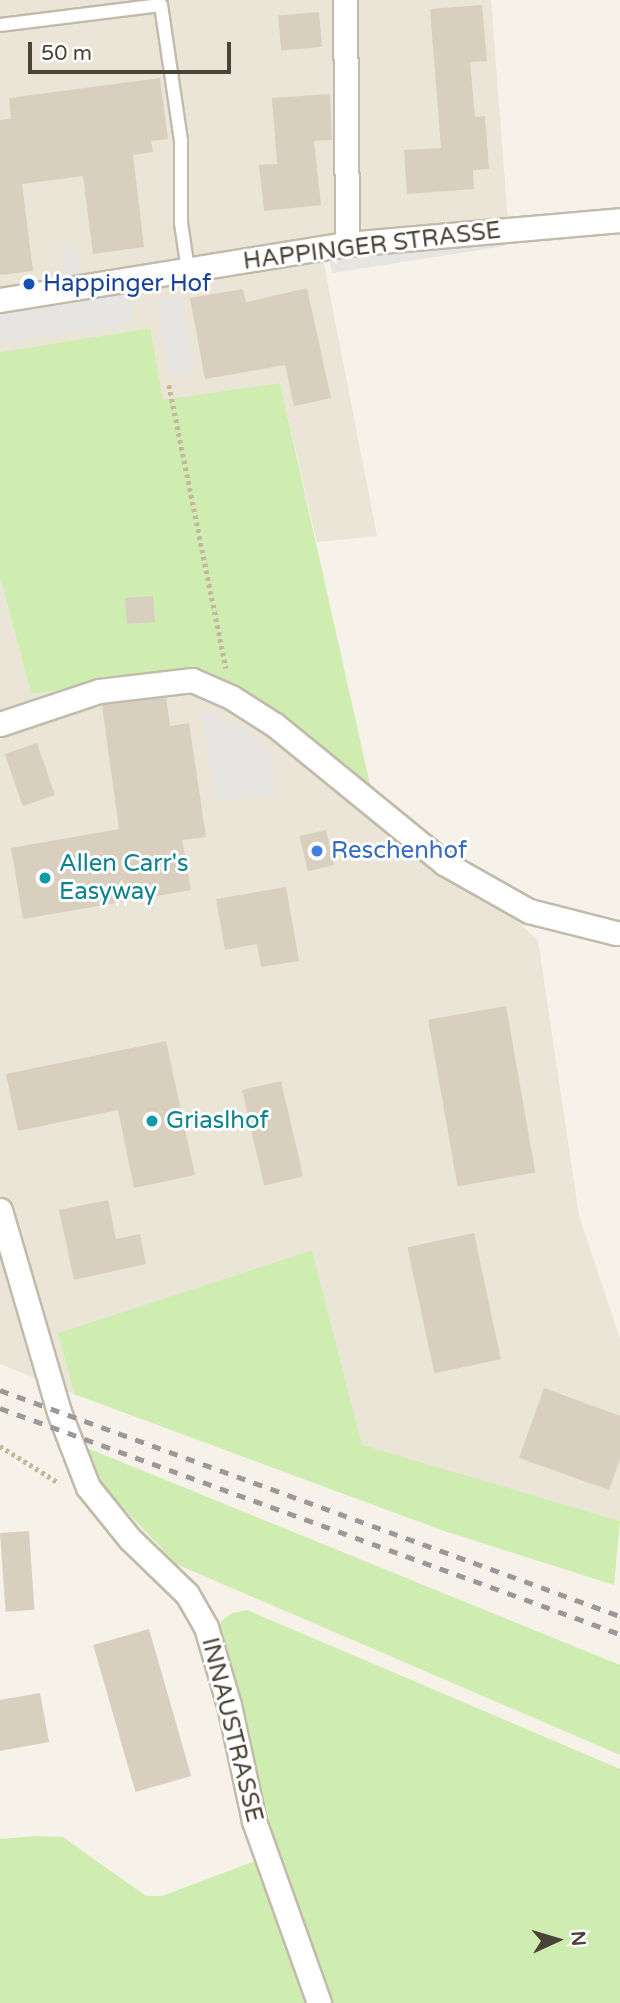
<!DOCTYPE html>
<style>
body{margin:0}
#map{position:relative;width:620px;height:2003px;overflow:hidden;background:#f6f2e9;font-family:"Varela Round",sans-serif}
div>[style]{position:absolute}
.residential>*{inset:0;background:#eae5d7}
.green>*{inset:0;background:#cfedb0}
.parking>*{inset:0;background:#e7e5e1;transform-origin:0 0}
.building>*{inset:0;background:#d8cfbe;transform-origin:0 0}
.path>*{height:4.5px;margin-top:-2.25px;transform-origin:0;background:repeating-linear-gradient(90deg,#c5b79b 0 3.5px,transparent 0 7px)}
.roads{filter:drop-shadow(2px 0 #c2bbab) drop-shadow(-2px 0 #c2bbab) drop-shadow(0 2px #c2bbab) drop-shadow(0 -2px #c2bbab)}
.lane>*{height:12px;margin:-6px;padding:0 6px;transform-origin:6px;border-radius:6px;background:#fff}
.street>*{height:23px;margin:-11.5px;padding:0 11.5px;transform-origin:11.5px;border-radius:11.5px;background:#fff}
.rail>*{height:5px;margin-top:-2.5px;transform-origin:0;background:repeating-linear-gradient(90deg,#999 0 9px,transparent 0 18px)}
.dots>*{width:19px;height:19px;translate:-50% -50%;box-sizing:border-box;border:4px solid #fff;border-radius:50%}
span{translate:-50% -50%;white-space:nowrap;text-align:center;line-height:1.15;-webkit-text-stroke:6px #fff;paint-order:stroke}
.street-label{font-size:24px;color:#4a4337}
.transit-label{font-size:24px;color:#164399}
.left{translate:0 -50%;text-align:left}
.shop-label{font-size:24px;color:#366cbe}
.culture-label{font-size:24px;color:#0d838f}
.north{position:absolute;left:522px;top:1905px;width:70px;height:70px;-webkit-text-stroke:5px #fff;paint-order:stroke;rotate:86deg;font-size:19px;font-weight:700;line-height:28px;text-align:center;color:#4a4337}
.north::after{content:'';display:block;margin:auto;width:24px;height:32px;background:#4a4337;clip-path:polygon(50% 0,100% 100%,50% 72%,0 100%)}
.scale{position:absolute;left:28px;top:42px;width:203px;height:32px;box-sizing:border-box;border:4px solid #4a4337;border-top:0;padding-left:9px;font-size:21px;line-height:24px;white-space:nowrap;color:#4a4337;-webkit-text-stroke:5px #fff;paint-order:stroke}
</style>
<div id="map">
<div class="residential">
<i style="clip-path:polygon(0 0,491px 0,508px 221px,322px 254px,377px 536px,317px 542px,280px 383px,163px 401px,149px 328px,0 352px)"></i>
<i style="clip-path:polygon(0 576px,31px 694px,189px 671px,372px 793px,538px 940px,579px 1216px,620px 1339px,620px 1521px,362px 1446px,312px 1250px,58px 1333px,74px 1394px,0 1364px)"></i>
</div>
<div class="green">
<i style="clip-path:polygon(150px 328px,163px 400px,280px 383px,372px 793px,189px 671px,31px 694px,0 576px,0 352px)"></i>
<i style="clip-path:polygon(312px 1250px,362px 1445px,620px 1521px,614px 1585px,444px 1531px,74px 1394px,58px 1333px)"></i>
<i style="clip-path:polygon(87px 1448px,620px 1665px,620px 1755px,176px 1564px,102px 1485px)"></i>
<i style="clip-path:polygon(247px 1610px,620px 1769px,620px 2003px,329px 2003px,292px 1906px,219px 1629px,221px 1621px,232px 1613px)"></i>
<i style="clip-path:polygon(35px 1836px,63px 1837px,146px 1896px,162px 1896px,255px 1861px,305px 2003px,0 2003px,0 1839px)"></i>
</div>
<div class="parking">
<i style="clip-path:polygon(502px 229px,505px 246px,332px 273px,328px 248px)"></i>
<i style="clip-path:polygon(75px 244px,84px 287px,128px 281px,134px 323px,0 342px,0 300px,67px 290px,61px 246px)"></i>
<i style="left:181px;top:297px;width:77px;height:24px;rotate:81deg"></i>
<i style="clip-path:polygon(200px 709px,245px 728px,273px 755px,275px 795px,217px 800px)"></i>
</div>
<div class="building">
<i style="clip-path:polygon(482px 5px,487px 61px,470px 62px,475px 117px,485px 116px,489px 169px,473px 170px,474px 189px,407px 194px,404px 150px,441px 148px,430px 9px)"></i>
<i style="left:319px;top:12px;width:35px;height:41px;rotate:85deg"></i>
<i style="clip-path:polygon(160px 78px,168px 139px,151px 141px,153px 152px,133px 155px,144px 247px,93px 254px,83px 176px,22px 184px,33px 271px,0 275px,0 120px,11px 119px,9px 98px)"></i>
<i style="clip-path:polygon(330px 94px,332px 140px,314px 141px,321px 205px,264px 211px,259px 165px,277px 164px,272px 98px)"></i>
<i style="clip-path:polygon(307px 288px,331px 398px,294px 406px,285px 365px,205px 379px,190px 298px,243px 289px,246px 302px)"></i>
<i style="left:153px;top:596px;width:26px;height:28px;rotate:86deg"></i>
<i style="clip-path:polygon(166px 697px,170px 726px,189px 723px,206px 837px,182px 840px,191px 890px,23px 919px,11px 848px,119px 829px,102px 705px)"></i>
<i style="left:37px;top:743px;width:55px;height:34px;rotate:71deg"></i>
<i style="left:326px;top:830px;width:36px;height:27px;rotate:77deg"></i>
<i style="clip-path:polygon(286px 887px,299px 961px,261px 967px,257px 944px,225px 950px,216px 899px)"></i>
<i style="left:506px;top:1006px;width:169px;height:79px;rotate:80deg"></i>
<i style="clip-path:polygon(166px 1041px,195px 1175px,134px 1188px,118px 1110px,18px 1131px,6px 1074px)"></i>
<i style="left:281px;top:1081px;width:98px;height:40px;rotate:77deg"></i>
<i style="clip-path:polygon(108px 1200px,116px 1239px,140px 1234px,146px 1264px,74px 1280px,59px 1210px)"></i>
<i style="left:474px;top:1233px;width:129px;height:68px;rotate:78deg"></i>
<i style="clip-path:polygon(544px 1388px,620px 1416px,620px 1459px,609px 1490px,519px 1458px)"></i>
<i style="left:29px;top:1531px;width:79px;height:29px;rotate:86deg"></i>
<i style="left:149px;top:1629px;width:153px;height:58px;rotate:74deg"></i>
<i style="clip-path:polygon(40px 1693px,49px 1742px,0 1751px,0 1700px)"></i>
</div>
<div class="path">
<i style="left:169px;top:385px;width:289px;rotate:78.6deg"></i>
<i style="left:0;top:1446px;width:70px;rotate:32.1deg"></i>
</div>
<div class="roads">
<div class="lane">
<i style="left:0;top:25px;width:162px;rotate:-7.1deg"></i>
<i style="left:161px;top:5px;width:137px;rotate:81.6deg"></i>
<i style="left:181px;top:141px;width:82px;rotate:90deg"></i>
<i style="left:181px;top:223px;width:48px;rotate:81.5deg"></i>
</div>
<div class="street">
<i style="left:345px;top:0;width:244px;rotate:89.5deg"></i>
<i style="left:0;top:300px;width:351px;rotate:-9.2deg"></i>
<i style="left:347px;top:244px;width:274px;rotate:-5deg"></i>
<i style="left:0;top:724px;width:104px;rotate:-18.4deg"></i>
<i style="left:99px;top:691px;width:94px;rotate:-6.7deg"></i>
<i style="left:192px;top:680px;width:43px;rotate:23.6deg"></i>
<i style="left:231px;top:697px;width:52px;rotate:32.5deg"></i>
<i style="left:275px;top:725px;width:218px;rotate:39.2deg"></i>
<i style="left:444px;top:863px;width:98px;rotate:29.5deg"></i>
<i style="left:529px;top:911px;width:90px;rotate:14.2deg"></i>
<i style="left:0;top:1210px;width:210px;rotate:73.7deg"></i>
<i style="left:59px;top:1412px;width:80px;rotate:68.9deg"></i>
<i style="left:88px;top:1487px;width:67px;rotate:51.1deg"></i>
<i style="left:130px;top:1539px;width:79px;rotate:44deg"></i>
<i style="left:187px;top:1594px;width:38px;rotate:60deg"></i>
<i style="left:206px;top:1627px;width:81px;rotate:73.6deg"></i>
<i style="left:229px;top:1705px;width:119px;rotate:77.8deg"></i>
<i style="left:254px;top:1821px;width:193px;rotate:70.3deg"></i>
</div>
</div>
<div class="rail">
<i style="left:0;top:1390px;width:660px;rotate:20.03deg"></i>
<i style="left:0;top:1408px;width:660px;rotate:20.03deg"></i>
</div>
<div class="dots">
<i style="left:29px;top:284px;background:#1a4fb4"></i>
<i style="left:317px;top:851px;background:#3f7fe0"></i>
<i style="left:45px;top:878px;background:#0f9aa8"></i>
<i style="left:152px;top:1121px;background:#0f9aa8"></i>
</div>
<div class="street-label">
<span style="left:372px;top:246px;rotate:-7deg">HAPPINGER STRASSE</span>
<span style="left:232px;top:1730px;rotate:76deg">INNAUSTRASSE</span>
</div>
<div class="transit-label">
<span class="left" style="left:43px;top:284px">Happinger Hof</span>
</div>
<div class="shop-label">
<span class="left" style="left:331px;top:851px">Reschenhof</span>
</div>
<div class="culture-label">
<span class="left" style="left:59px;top:878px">Allen Carr's<br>Easyway</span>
<span class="left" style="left:166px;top:1121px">Griaslhof</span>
</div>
<div class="north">N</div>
<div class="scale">50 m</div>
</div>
